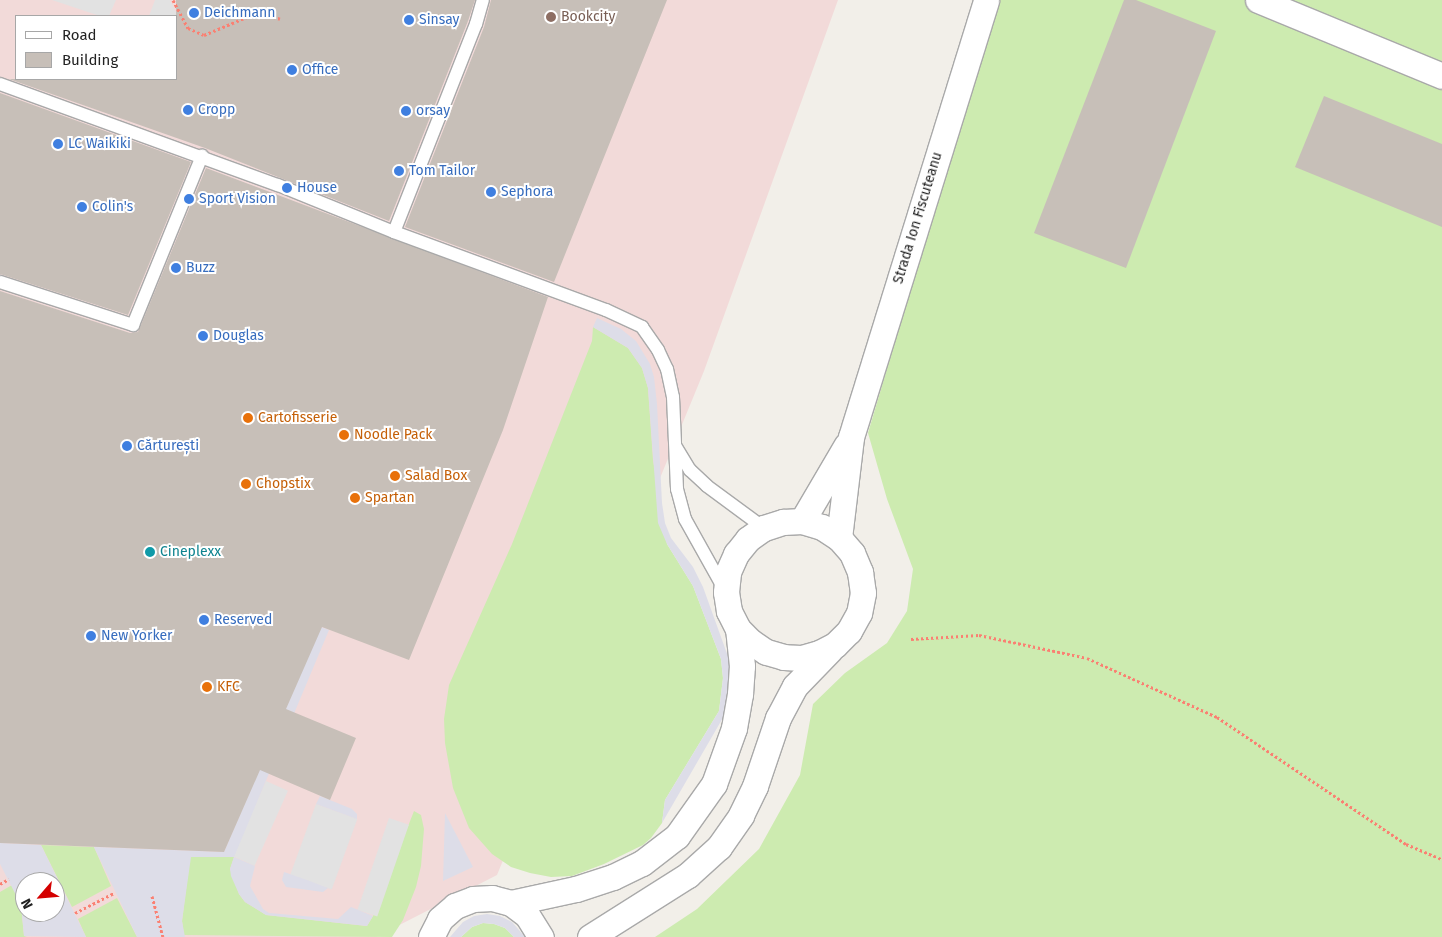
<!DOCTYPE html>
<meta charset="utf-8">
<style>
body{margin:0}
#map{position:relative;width:1442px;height:937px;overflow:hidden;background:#f2efe9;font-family:"Fira Sans",sans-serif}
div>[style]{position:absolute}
.commercial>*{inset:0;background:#f2dad9}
.grass>*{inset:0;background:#cdebb0}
.parking>*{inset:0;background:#e2e2e2;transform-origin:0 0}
.plaza>*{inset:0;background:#dddde8}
.building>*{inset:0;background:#c7bfb8}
.path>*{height:3px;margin-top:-1.5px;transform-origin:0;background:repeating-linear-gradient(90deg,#fa8072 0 2.5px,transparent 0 5px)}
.roads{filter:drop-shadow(1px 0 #a9a9a9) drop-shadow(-1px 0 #a9a9a9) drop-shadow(0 1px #a9a9a9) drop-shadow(0 -1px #a9a9a9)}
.service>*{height:12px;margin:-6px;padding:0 6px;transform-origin:6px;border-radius:6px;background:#fff}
.minor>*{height:25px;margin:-12.5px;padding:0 12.5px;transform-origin:12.5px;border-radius:12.5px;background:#fff}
.dots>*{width:14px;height:14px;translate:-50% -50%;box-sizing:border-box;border:2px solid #fff;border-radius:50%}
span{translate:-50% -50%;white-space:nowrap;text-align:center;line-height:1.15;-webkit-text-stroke:4px #fff;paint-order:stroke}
.shop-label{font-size:14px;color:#366cbe}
.left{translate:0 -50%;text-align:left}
.education-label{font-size:14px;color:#785e54}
.street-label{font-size:14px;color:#222}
.food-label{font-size:14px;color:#c56008}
.culture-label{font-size:14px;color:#0d838f}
.legend{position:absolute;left:15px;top:15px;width:162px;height:65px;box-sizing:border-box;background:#fff;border:1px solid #a7a7a7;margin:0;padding:6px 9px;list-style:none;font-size:15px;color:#222}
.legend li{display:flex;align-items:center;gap:10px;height:25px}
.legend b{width:25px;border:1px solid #a7a7a7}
.north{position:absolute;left:15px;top:872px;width:50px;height:50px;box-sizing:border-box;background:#fff;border:1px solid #a7a7a7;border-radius:50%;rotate:243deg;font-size:14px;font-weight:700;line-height:20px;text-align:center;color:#222}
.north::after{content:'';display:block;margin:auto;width:18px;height:22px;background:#d40000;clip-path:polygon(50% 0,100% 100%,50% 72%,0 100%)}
</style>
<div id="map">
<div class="commercial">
<i style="clip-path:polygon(evenodd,0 0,838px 0,704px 371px,497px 875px,376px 937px,7px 937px,0 934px,0 0,16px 16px,176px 16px,176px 79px,16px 79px,16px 16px,0 0,25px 882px,55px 882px,55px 912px,25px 912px,25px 882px)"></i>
</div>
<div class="grass">
<i style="clip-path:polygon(996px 0,1442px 0,1442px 937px,655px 937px,697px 909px,759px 849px,800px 775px,813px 704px,845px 673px,887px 643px,907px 611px,913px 569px,887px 499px,868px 433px)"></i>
<i style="clip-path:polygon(593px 327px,628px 348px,642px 368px,648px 388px,653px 460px,667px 544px,693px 586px,721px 659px,723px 678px,719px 711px,665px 800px,662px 823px,651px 838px,643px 845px,604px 864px,572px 876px,551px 877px,530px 873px,511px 867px,492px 854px,469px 828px,453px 788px,445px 743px,444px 719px,449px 685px,512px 544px,592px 341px)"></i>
<i style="clip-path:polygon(414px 811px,421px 815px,424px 829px,421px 866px,416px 887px,403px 920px,392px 937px,184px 935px,182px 921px,190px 857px,234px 857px,230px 869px,239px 894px,245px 902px,266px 915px,367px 926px,373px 916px)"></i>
<i style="clip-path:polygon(41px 845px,94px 847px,111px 886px,72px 907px)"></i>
<i style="clip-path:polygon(12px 885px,21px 905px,24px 936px,27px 937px,0 937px,0 892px)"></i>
<i style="clip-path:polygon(117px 898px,137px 937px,86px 937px,78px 919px)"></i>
<i style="clip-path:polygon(483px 923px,494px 924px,505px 928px,514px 937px,461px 937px,472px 927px)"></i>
</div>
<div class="parking">
<i style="clip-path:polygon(52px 0,116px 0,109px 16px,100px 16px)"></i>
<i style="clip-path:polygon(155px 0,170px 0,184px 29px,176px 16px,149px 16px)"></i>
<i style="left:266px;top:781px;width:24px;height:82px;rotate:24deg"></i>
<i style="left:316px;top:804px;width:44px;height:75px;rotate:20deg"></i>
<i style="left:389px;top:818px;width:21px;height:97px;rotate:19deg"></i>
</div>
<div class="plaza">
<i style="clip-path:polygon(597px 318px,621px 329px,636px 341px,650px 364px,654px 377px,657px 404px,662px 503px,665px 523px,671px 538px,693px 567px,703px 587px,730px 662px,730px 681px,724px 716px,662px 823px,665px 800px,719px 711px,723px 678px,721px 659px,693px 586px,667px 544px,658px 523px,648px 388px,642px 368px,628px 348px,593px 327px)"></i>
<i style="clip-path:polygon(321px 627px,329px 630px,234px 857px,255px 866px,250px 886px,263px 909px,269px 913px,338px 919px,351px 907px,373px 916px,367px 926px,266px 915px,245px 902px,239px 894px,231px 876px,230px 869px,234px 857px,191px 857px,182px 921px,185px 937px,137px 937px,94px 847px,224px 852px)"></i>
<i style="clip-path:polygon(320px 796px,352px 809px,357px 814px,357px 819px,316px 804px)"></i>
<i style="clip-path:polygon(445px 813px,473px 867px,443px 881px)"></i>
<i style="clip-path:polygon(evenodd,0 843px,41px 845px,86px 937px,24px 936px,21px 905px,0 864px,0 843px,25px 882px,55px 882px,55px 912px,25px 912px,25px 882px)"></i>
<i style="clip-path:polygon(284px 872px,307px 880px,328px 888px,323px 892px,286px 887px,282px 880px)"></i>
<i style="clip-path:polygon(487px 914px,500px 916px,512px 922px,525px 937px,514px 937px,505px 928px,494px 924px,483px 923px,472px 927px,461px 937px,450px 937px,463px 922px,474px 916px)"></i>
</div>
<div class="building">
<i style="clip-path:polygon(176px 0,475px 0,468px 21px,389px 221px,205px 148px,9px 79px,176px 79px)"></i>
<i style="clip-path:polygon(491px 0,667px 0,554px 282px,405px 227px,484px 27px)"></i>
<i style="clip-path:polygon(1124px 0,1136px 0,1216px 31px,1126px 268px,1034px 233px)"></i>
<i style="clip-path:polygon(0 93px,191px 162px,128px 315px,0 274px)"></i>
<i style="clip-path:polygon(1324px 96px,1442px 144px,1442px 227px,1295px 167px)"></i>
<i style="clip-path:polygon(206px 168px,548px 297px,503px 430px,409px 660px,322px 627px,286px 709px,356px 738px,330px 800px,260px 770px,224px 852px,0 843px,0 291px,130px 333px,138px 332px)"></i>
</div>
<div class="path">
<i style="left:173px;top:0;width:32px;rotate:62deg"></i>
<i style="left:188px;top:28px;width:17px;rotate:24deg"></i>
<i style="left:204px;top:35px;width:60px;rotate:-22.7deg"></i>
<i style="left:259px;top:12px;width:22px;rotate:18deg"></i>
<i style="left:911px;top:639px;width:68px;rotate:-3.4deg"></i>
<i style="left:979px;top:635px;width:110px;rotate:12deg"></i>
<i style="left:1087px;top:658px;width:143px;rotate:24.4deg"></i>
<i style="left:1217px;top:717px;width:228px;rotate:33.9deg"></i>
<i style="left:1406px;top:844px;width:39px;rotate:23deg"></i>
<i style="left:0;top:884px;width:10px;rotate:-29deg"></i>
<i style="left:152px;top:896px;width:42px;rotate:75deg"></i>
<i style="left:75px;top:913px;width:44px;rotate:-27.1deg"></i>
</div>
<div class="roads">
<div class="service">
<i style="left:0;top:84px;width:296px;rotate:20deg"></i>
<i style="left:278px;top:185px;width:125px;rotate:22.1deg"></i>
<i style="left:394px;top:232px;width:226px;rotate:20.2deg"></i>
<i style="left:606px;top:310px;width:40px;rotate:25deg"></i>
<i style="left:642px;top:327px;width:28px;rotate:55deg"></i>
<i style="left:658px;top:350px;width:21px;rotate:65deg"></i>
<i style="left:667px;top:369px;width:29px;rotate:78deg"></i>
<i style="left:673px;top:397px;width:92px;rotate:87.5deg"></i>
<i style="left:677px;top:489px;width:31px;rotate:75deg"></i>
<i style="left:685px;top:519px;width:78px;rotate:60.8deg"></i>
<i style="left:394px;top:232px;width:224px;rotate:-68.5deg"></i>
<i style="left:476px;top:24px;width:25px;rotate:-74deg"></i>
<i style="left:0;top:282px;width:140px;rotate:17.9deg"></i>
<i style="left:133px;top:325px;width:183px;rotate:-67.8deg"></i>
<i style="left:676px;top:447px;width:27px;rotate:59deg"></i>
<i style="left:690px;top:470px;width:23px;rotate:43deg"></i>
<i style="left:707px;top:486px;width:71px;rotate:36.4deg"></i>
</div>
<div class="minor">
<i style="left:1258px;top:0;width:199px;rotate:22.4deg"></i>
<i style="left:802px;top:521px;width:87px;rotate:-59.6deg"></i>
<i style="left:839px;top:538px;width:102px;rotate:-83.2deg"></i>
<i style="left:851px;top:437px;width:457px;rotate:-72.8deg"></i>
<i style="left:511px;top:903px;width:66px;rotate:-12.2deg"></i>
<i style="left:576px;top:889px;width:39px;rotate:-18deg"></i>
<i style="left:613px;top:877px;width:32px;rotate:-26deg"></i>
<i style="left:642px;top:863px;width:44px;rotate:-37.6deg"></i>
<i style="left:677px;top:836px;width:64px;rotate:-54.6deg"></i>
<i style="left:714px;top:784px;width:59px;rotate:-70.3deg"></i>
<i style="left:734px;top:728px;width:35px;rotate:-80deg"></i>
<i style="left:740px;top:694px;width:28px;rotate:-86deg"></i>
<i style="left:742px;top:666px;width:37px;rotate:-96deg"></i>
<i style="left:738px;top:629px;width:20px;rotate:-117deg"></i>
<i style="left:729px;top:611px;width:19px;rotate:-99deg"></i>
<i style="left:726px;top:592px;width:20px;rotate:-84deg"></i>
<i style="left:728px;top:572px;width:20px;rotate:-66deg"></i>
<i style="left:736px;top:554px;width:19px;rotate:-51deg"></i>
<i style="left:748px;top:539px;width:19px;rotate:-35deg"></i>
<i style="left:764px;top:528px;width:20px;rotate:-18deg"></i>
<i style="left:783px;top:522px;width:19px;rotate:-3deg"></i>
<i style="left:802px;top:521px;width:21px;rotate:17deg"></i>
<i style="left:822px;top:527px;width:20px;rotate:33deg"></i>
<i style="left:839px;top:538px;width:20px;rotate:49deg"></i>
<i style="left:852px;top:553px;width:21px;rotate:67deg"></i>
<i style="left:860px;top:572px;width:21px;rotate:82deg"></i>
<i style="left:863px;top:593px;width:20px;rotate:101deg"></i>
<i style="left:859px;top:613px;width:21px;rotate:119deg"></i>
<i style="left:849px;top:631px;width:20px;rotate:135deg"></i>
<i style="left:835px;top:645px;width:18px;rotate:153deg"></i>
<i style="left:819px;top:653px;width:19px;rotate:164deg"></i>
<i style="left:801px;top:658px;width:17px;rotate:-177deg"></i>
<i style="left:784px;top:657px;width:19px;rotate:-164deg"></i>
<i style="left:766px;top:652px;width:18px;rotate:-146deg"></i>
<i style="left:751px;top:642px;width:18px;rotate:-135deg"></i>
<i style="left:431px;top:937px;width:20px;rotate:-63deg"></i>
<i style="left:440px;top:919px;width:20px;rotate:-41deg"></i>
<i style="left:455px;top:906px;width:19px;rotate:-21deg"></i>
<i style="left:473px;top:899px;width:19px;rotate:-3deg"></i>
<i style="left:492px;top:898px;width:20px;rotate:15deg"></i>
<i style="left:511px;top:903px;width:20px;rotate:37deg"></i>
<i style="left:527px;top:915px;width:26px;rotate:58deg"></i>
<i style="left:590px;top:937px;width:116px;rotate:-32.3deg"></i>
<i style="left:688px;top:875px;width:42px;rotate:-42.1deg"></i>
<i style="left:719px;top:847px;width:39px;rotate:-55deg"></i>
<i style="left:741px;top:815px;width:32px;rotate:-64deg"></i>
<i style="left:755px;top:786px;width:72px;rotate:-71.3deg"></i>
<i style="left:778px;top:718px;width:36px;rotate:-62deg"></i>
<i style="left:795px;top:686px;width:50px;rotate:-45.8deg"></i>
</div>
</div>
<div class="dots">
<i style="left:194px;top:13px;background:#3f7fe0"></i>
<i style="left:551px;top:17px;background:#8d6e63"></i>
<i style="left:409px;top:20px;background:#3f7fe0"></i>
<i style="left:292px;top:70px;background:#3f7fe0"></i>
<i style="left:188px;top:110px;background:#3f7fe0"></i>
<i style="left:406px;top:111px;background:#3f7fe0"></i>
<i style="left:58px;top:144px;background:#3f7fe0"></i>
<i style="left:399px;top:171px;background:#3f7fe0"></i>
<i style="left:287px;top:188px;background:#3f7fe0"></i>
<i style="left:491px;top:192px;background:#3f7fe0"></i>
<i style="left:189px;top:199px;background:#3f7fe0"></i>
<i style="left:82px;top:207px;background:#3f7fe0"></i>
<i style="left:176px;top:268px;background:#3f7fe0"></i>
<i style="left:203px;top:336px;background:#3f7fe0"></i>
<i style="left:248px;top:418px;background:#e8710a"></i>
<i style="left:344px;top:435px;background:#e8710a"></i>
<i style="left:127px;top:446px;background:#3f7fe0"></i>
<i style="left:395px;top:476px;background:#e8710a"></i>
<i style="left:246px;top:484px;background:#e8710a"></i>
<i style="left:355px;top:498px;background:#e8710a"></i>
<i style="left:150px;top:552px;background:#0f9aa8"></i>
<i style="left:204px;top:620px;background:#3f7fe0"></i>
<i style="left:91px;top:636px;background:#3f7fe0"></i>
<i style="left:207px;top:687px;background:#e8710a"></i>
</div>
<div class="shop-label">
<span class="left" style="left:204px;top:13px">Deichmann</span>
<span class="left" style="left:419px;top:20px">Sinsay</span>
<span class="left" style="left:302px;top:70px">Office</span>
<span class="left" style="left:198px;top:110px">Cropp</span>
<span class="left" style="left:416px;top:111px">orsay</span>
<span class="left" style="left:68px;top:144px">LC Waikiki</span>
<span class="left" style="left:409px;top:171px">Tom Tailor</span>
<span class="left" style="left:297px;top:188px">House</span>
<span class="left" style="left:501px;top:192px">Sephora</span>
<span class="left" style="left:199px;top:199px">Sport Vision</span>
<span class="left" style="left:92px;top:207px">Colin's</span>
<span class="left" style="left:186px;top:268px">Buzz</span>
<span class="left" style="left:213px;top:336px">Douglas</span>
<span class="left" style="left:137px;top:446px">Cărturești</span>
<span class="left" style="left:214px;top:620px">Reserved</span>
<span class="left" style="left:101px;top:636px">New Yorker</span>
</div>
<div class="education-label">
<span class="left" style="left:561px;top:17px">Bookcity</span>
</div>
<div class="street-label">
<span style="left:918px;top:218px;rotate:-73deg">Strada Ion Fiscuteanu</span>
</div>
<div class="food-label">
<span class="left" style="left:258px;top:418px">Cartofisserie</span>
<span class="left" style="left:354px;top:435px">Noodle Pack</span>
<span class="left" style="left:405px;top:476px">Salad Box</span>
<span class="left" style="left:256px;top:484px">Chopstix</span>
<span class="left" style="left:365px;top:498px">Spartan</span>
<span class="left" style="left:217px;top:687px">KFC</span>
</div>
<div class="culture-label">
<span class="left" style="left:160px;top:552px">Cineplexx</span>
</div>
<ul class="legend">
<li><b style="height:6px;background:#fff"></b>Road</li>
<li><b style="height:14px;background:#c7bfb8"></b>Building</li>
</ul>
<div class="north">N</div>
</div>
